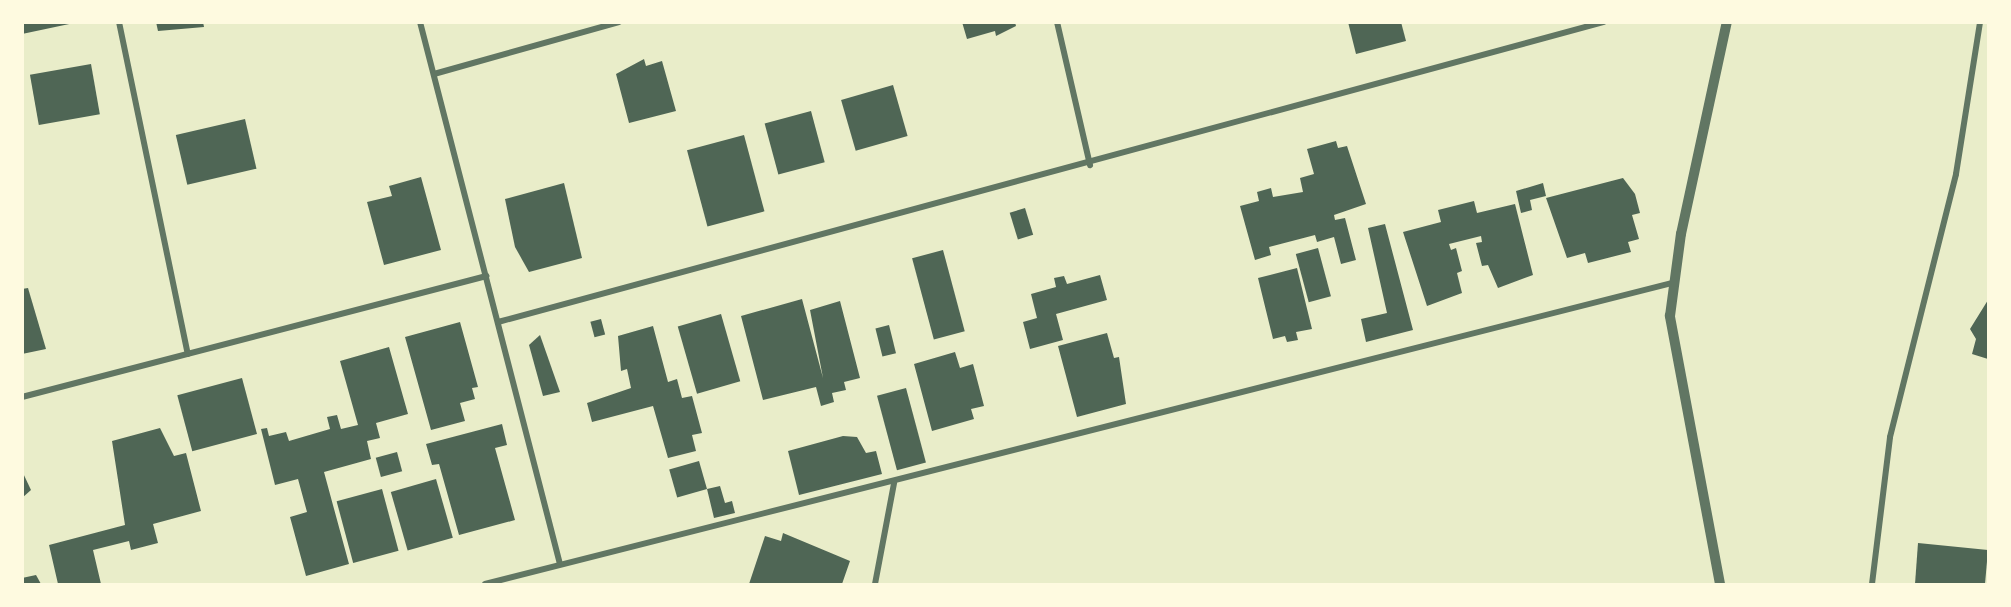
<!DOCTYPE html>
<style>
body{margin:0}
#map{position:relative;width:2011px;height:607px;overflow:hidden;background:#e9edc9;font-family:"Titillium Web",sans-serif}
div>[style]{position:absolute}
.building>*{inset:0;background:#4f6655;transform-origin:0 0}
.minor>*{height:6px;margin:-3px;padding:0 3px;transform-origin:3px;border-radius:3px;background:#617663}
.tertiary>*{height:10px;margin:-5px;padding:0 5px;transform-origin:5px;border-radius:5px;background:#617663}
span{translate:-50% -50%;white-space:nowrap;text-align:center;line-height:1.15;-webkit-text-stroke:4.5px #fefae0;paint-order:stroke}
.frame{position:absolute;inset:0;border:24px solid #fefae0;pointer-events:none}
</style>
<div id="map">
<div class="building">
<i style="clip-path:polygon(22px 22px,73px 22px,74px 23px,22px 34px)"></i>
<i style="clip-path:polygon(156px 22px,203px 22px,204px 27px,158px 31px)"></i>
<i style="clip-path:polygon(962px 22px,1015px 22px,1016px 26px,996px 36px,995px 31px,967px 39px)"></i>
<i style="clip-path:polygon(1348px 22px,1401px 22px,1406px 41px,1356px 54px)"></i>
<i style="clip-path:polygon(644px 59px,646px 66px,662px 61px,676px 111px,629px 123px,616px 74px)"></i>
<i style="left:91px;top:64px;width:51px;height:62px;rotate:80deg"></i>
<i style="left:893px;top:85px;width:53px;height:54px;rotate:74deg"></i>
<i style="left:811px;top:111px;width:53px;height:48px;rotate:75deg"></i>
<i style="left:245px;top:119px;width:51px;height:71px;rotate:77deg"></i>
<i style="left:744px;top:135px;width:79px;height:59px;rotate:75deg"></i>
<i style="clip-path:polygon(1336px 141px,1338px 148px,1347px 146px,1366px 204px,1334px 215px,1335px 220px,1345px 218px,1356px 260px,1341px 264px,1334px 237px,1317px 242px,1315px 235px,1269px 247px,1271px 255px,1255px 260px,1240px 206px,1259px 201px,1257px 192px,1271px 188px,1273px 197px,1303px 192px,1300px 178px,1314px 174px,1307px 149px)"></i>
<i style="clip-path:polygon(421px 177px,441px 250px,384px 265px,367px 202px,392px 196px,389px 186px)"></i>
<i style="clip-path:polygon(1623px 178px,1635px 194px,1640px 213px,1632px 215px,1639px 239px,1628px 242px,1631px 252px,1588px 263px,1585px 253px,1567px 258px,1546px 198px)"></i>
<i style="clip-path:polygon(564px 183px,582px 258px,529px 272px,515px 247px,505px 199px)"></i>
<i style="clip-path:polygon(1543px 183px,1546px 196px,1530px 200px,1532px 210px,1521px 213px,1516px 191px)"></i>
<i style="clip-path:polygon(1474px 201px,1477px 213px,1515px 204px,1533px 275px,1498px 288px,1488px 265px,1482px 266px,1476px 243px,1482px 242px,1481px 236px,1449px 244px,1451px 250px,1456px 248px,1462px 271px,1457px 273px,1462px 293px,1427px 306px,1403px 232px,1441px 222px,1438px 210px)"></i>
<i style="left:1025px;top:208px;width:28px;height:16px;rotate:73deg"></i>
<i style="clip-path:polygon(1385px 224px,1413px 330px,1366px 342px,1361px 319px,1387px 313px,1368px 228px)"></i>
<i style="left:1318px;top:248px;width:50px;height:23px;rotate:75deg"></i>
<i style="left:943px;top:250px;width:84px;height:32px;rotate:75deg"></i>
<i style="clip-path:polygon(1297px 268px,1312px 329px,1296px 332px,1298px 340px,1287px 342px,1285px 336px,1273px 339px,1258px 278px)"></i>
<i style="clip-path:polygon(1100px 275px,1107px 300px,1056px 314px,1063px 340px,1030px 349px,1023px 322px,1037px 318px,1031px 294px,1056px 287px,1054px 278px,1064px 276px,1067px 284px)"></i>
<i style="clip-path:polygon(28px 288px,46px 349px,22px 354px,22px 289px)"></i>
<i style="clip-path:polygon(802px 299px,823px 378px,810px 310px,840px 301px,860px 378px,844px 382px,846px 390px,832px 393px,834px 402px,821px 406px,816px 387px,763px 400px,741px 316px)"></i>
<i style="clip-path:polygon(1988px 300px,1988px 359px,1972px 354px,1976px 339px,1970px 329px)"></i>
<i style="left:721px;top:314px;width:70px;height:45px;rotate:74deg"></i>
<i style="left:601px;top:319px;width:16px;height:11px;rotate:75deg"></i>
<i style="clip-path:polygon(460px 322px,478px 387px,472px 388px,475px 399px,460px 403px,465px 421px,431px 430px,405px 337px)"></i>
<i style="left:889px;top:325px;width:29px;height:14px;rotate:76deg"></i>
<i style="clip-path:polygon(653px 326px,668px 382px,677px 379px,682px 398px,692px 396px,702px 433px,692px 435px,696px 451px,668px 458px,653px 406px,592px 422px,587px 403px,631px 388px,627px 369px,621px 371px,618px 336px)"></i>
<i style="clip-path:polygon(1107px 333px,1114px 358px,1119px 357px,1126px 404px,1077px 417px,1058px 346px)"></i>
<i style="clip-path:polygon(540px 335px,560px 392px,543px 396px,529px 345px)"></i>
<i style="clip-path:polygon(389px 347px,408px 414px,376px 423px,380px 438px,367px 441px,371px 459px,324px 472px,349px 564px,306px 576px,290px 517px,307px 512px,298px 479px,275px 485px,261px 429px,267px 428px,269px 436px,286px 432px,289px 441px,330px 429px,327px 417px,337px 415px,341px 429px,358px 425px,340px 361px)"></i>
<i style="clip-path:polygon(955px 352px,960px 368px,973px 364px,984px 406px,971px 409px,974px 419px,932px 431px,914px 364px)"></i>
<i style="left:242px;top:378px;width:58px;height:67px;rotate:75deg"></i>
<i style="left:906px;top:388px;width:77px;height:30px;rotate:75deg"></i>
<i style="clip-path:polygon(502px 424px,507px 445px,495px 448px,515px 520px,459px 535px,439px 464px,432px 465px,426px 444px)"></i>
<i style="clip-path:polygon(160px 428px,174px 456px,186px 453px,201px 511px,153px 524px,158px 543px,131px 550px,129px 541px,93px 550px,101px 584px,58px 584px,49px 545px,125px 525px,112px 441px)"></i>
<i style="clip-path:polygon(843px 436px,857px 437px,866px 453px,876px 451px,882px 474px,799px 495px,788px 451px)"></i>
<i style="left:397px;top:452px;width:20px;height:22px;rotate:75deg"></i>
<i style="left:699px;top:461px;width:29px;height:31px;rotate:74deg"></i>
<i style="clip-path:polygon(22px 471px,31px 490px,22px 498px)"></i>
<i style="left:436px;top:479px;width:61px;height:47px;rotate:74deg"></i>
<i style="clip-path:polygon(720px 486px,725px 503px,732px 501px,735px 513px,714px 518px,707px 489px)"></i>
<i style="left:382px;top:489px;width:64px;height:47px;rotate:75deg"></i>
<i style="clip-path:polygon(783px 533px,850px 561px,842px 584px,749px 584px,765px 536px,781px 541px)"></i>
<i style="clip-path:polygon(1918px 543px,1988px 550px,1985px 584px,1915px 584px)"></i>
<i style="clip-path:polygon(36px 575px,41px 584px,22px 584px,22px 578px)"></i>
</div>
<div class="minor">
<i style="left:119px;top:22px;width:339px;rotate:78.3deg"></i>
<i style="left:420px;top:22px;width:560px;rotate:75.52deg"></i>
<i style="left:1057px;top:22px;width:147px;rotate:77deg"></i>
<i style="left:434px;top:74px;width:192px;rotate:-15.7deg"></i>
<i style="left:498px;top:322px;width:1146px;rotate:-15.18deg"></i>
<i style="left:22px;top:397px;width:480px;rotate:-14.6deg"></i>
<i style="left:485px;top:584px;width:1225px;rotate:-14.23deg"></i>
<i style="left:875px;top:584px;width:103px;rotate:-79.3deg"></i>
<i style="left:1872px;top:584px;width:148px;rotate:-83deg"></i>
<i style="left:1890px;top:437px;width:271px;rotate:-75.9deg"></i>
<i style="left:1956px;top:174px;width:154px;rotate:-81deg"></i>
</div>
<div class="tertiary">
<i style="left:1720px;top:584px;width:273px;rotate:-100.6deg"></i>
<i style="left:1670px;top:316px;width:83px;rotate:-82.4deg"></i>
<i style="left:1681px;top:234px;width:217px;rotate:-77.8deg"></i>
</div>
<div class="frame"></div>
</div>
